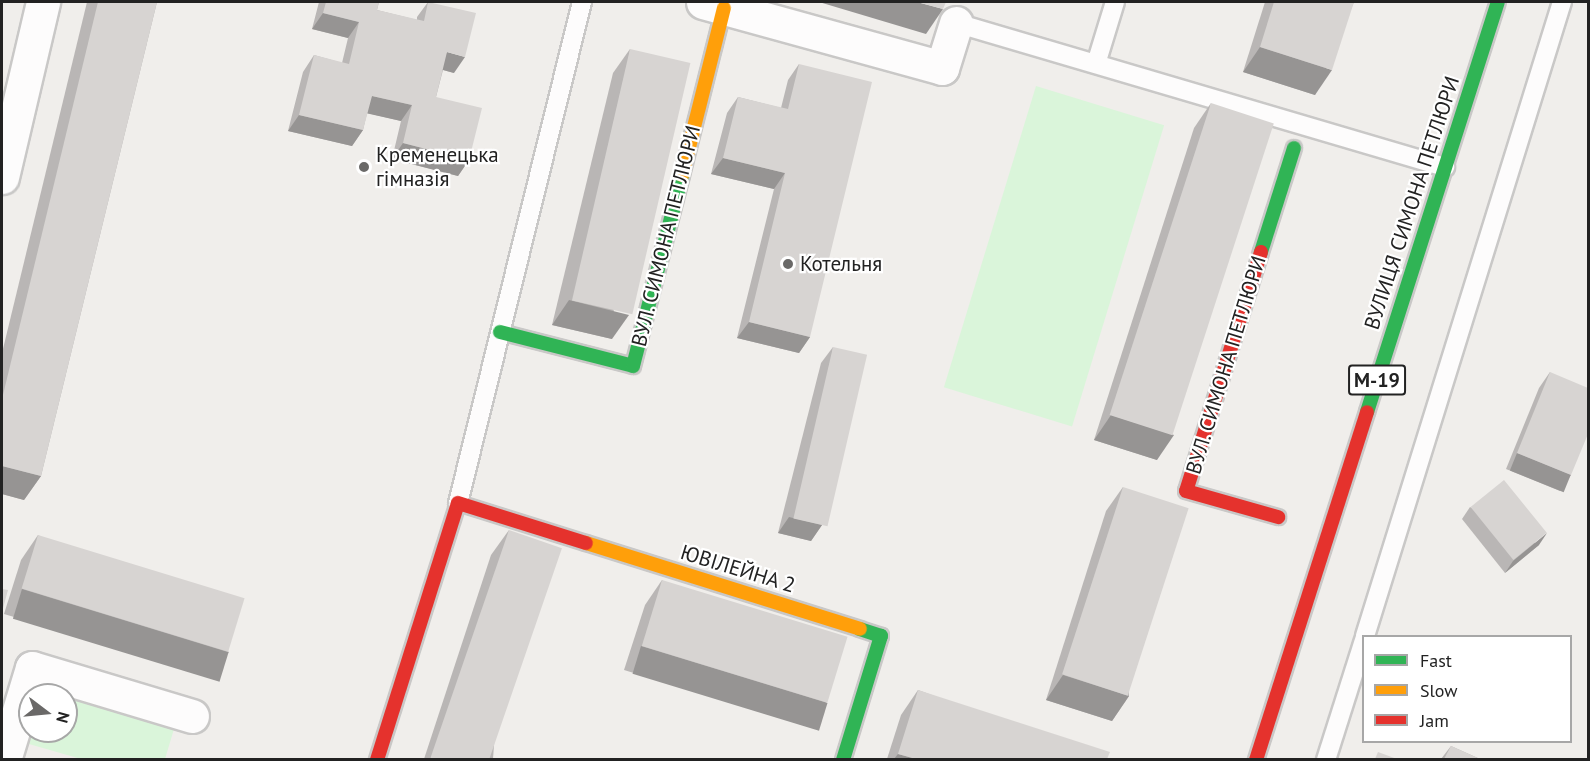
<!DOCTYPE html>
<meta charset="utf-8">
<style>
body{margin:0}
#map{position:relative;width:1590px;height:761px;overflow:hidden;background:#f0eeeb;font-family:"PT Sans",sans-serif}
div>[style]{position:absolute}
.park>*{inset:0;background:#daf5da;transform-origin:0 0}
.roads{filter:drop-shadow(2px 0 #c9c8c7) drop-shadow(-2px 0 #c9c8c7) drop-shadow(0 2px #c9c8c7) drop-shadow(0 -2px #c9c8c7)}
.lane>*{height:18px;margin:-9px;padding:0 9px;transform-origin:9px;border-radius:9px;background:#fdfcfc}
.street>*{height:33px;margin:-16.5px;padding:0 16.5px;transform-origin:16.5px;border-radius:16.5px;background:#fdfcfc}
.fast>*{height:14px;margin:-7px;padding:0 7px;transform-origin:7px;border-radius:7px;background:#30b455}
.slow>*{height:14px;margin:-7px;padding:0 7px;transform-origin:7px;border-radius:7px;background:#ff9f0a}
.jam>*{height:14px;margin:-7px;padding:0 7px;transform-origin:7px;border-radius:7px;background:#e5322d}
.wall>*{inset:0;background:#b9b6b5}
.shaded-wall>*{inset:0;background:#969493;transform-origin:0 0}
.building>*{inset:0;background:#d7d4d2;transform-origin:0 0}
.dots>*{width:16px;height:16px;translate:-50% -50%;box-sizing:border-box;border:3px solid #fff;border-radius:50%}
span{translate:-50% -50%;white-space:nowrap;text-align:center;line-height:1.15;-webkit-text-stroke:4.5px #fff;paint-order:stroke}
.shield-label span{padding:2px 4px;background:#fff;border:2px solid;border-radius:4px;-webkit-text-stroke-width:0}
.shield-label{font-size:20px;color:#222;font-weight:700}
.poi-label{font-size:21px;color:#222}
.left{translate:0 -50%;text-align:left}
.street-label{font-size:21px;color:#222}
.frame{position:absolute;inset:0;border:3px solid #222;pointer-events:none}
.legend{position:absolute;left:1362px;top:635px;width:210px;height:108px;box-sizing:border-box;background:#fff;border:2px solid #a7a7a7;margin:0;padding:8px 10px;list-style:none;font-size:18px;color:#222}
.legend li{display:flex;align-items:center;gap:12px;height:30px}
.legend b{width:30px;border:2px solid #a7a7a7}
.north{position:absolute;left:18px;top:683px;width:60px;height:60px;box-sizing:border-box;background:#fff;border:2px solid #a7a7a7;border-radius:50%;rotate:106deg;font-size:16px;font-weight:700;line-height:24px;text-align:center;color:#222}
.north::after{content:'';display:block;margin:auto;width:21px;height:27px;background:#6a6968;clip-path:polygon(50% 0,100% 100%,50% 72%,0 100%)}
</style>
<div id="map">
<div class="park">
<i style="left:1036px;top:86px;width:134px;height:315px;rotate:17deg"></i>
<i style="clip-path:polygon(66px 696px,174px 729px,165px 759px,81px 759px,29px 744px,33px 731px,66px 731px)"></i>
</div>
<div class="roads">
<div class="lane">
<i style="left:956px;top:23px;width:510px;rotate:16.41deg"></i>
<i style="left:1096px;top:64px;width:65px;rotate:-73deg"></i>
<i style="left:458px;top:503px;width:516px;rotate:-76.1deg"></i>
<i style="left:1365px;top:636px;width:664px;rotate:-72.74deg"></i>
<i style="left:1326px;top:760px;width:126px;rotate:-72.4deg"></i>
</div>
<div class="street">
<i style="left:703px;top:2px;width:248px;rotate:15.4deg"></i>
<i style="left:942px;top:68px;width:47px;rotate:-72.7deg"></i>
<i style="left:2px;top:177px;width:180px;rotate:-76.8deg"></i>
<i style="left:4px;top:760px;width:96px;rotate:-73.1deg"></i>
<i style="left:32px;top:668px;width:167px;rotate:16.7deg"></i>
</div>
<div class="fast">
<i style="left:1261px;top:252px;width:109px;rotate:-72.4deg"></i>
<i style="left:500px;top:332px;width:137px;rotate:14.3deg"></i>
<i style="left:633px;top:366px;width:197px;rotate:-75.6deg"></i>
<i style="left:1367px;top:412px;width:430px;rotate:-72.3deg"></i>
<i style="left:843px;top:760px;width:130px;rotate:-73deg"></i>
<i style="left:881px;top:636px;width:22px;rotate:-162deg"></i>
</div>
<div class="slow">
<i style="left:682px;top:175px;width:172px;rotate:-75.9deg"></i>
<i style="left:586px;top:543px;width:287px;rotate:17.4deg"></i>
</div>
<div class="jam">
<i style="left:1261px;top:252px;width:250px;rotate:107.4deg"></i>
<i style="left:1186px;top:491px;width:96px;rotate:15.8deg"></i>
<i style="left:377px;top:760px;width:269px;rotate:-72.5deg"></i>
<i style="left:458px;top:503px;width:134px;rotate:17.4deg"></i>
<i style="left:1256px;top:760px;width:365px;rotate:-72.3deg"></i>
</div>
</div>
<div class="wall">
<i style="clip-path:polygon(87px 2px,157px 2px,41px 476px,24px 500px,2px 494px,2px 353px)"></i>
<i style="clip-path:polygon(319px 2px,379px 2px,377px 10px,417px 20px,417px 17px,428px 2px,454px 73px,443px 70px,436px 97px,469px 160px,458px 176px,392px 159px,401px 121px,367px 113px,363px 130px,352px 146px,288px 131px,303px 72px,314px 55px,342px 63px,348px 38px,312px 29px)"></i>
<i style="clip-path:polygon(1265px 2px,1354px 2px,1315px 95px,1243px 72px)"></i>
<i style="clip-path:polygon(630px 49px,612px 339px,552px 325px,613px 73px)"></i>
<i style="clip-path:polygon(799px 64px,810px 337px,799px 353px,737px 338px,774px 189px,711px 174px,727px 113px,738px 97px,781px 108px,788px 80px)"></i>
<i style="clip-path:polygon(1211px 103px,1157px 460px,1094px 440px,1194px 128px)"></i>
<i style="clip-path:polygon(833px 347px,822px 525px,811px 541px,778px 533px,821px 363px)"></i>
<i style="clip-path:polygon(1550px 372px,1571px 475px,1560px 491px,1506px 469px,1539px 388px)"></i>
<i style="clip-path:polygon(1123px 487px,1129px 696px,1112px 721px,1046px 700px,1106px 511px)"></i>
<i style="clip-path:polygon(1470px 507px,1539px 545px,1505px 573px,1462px 519px)"></i>
<i style="clip-path:polygon(509px 530px,493px 759px,424px 759px,491px 555px)"></i>
<i style="clip-path:polygon(38px 535px,229px 652px,212px 676px,4px 614px,21px 560px)"></i>
<i style="clip-path:polygon(662px 580px,827px 703px,809px 727px,624px 670px,645px 605px)"></i>
<i style="clip-path:polygon(918px 690px,1107px 759px,887px 759px,901px 715px)"></i>
<i style="clip-path:polygon(1451px 746px,1480px 759px,1441px 759px)"></i>
</div>
<div class="shaded-wall">
<i style="clip-path:polygon(819px 2px,917px 2px,943px 9px,926px 34px)"></i>
<i style="clip-path:polygon(323px 13px,359px 22px,348px 38px,312px 29px)"></i>
<i style="clip-path:polygon(1260px 47px,1332px 70px,1315px 95px,1243px 72px)"></i>
<i style="clip-path:polygon(447px 52px,465px 57px,454px 73px,436px 68px)"></i>
<i style="clip-path:polygon(372px 96px,412px 105px,401px 121px,361px 112px)"></i>
<i style="clip-path:polygon(299px 115px,363px 130px,352px 146px,288px 131px)"></i>
<i style="clip-path:polygon(403px 143px,469px 160px,458px 176px,392px 159px)"></i>
<i style="clip-path:polygon(723px 158px,785px 173px,774px 189px,711px 174px)"></i>
<i style="clip-path:polygon(569px 300px,629px 315px,612px 339px,552px 325px)"></i>
<i style="clip-path:polygon(749px 322px,810px 337px,799px 353px,737px 338px)"></i>
<i style="clip-path:polygon(1111px 415px,1174px 435px,1157px 460px,1094px 440px)"></i>
<i style="left:1517px;top:453px;width:58px;height:19px;rotate:22deg"></i>
<i style="clip-path:polygon(2px 466px,41px 476px,24px 500px,2px 494px)"></i>
<i style="clip-path:polygon(789px 517px,822px 525px,811px 541px,778px 533px)"></i>
<i style="clip-path:polygon(1547px 533px,1539px 545px,1505px 573px,1513px 561px)"></i>
<i style="left:22px;top:589px;width:216px;height:31px;rotate:17deg"></i>
<i style="left:641px;top:646px;width:195px;height:29px;rotate:17deg"></i>
<i style="clip-path:polygon(1063px 675px,1129px 696px,1112px 721px,1046px 700px)"></i>
<i style="clip-path:polygon(898px 754px,916px 759px,894px 759px)"></i>
</div>
<div class="building">
<i style="clip-path:polygon(98px 2px,157px 2px,41px 476px,2px 466px,2px 399px)"></i>
<i style="clip-path:polygon(326px 2px,379px 2px,377px 10px,424px 21px,428px 2px,476px 13px,465px 57px,447px 52px,436px 97px,482px 108px,469px 160px,403px 143px,412px 105px,372px 96px,363px 130px,299px 115px,314px 55px,349px 64px,359px 22px,323px 13px)"></i>
<i style="clip-path:polygon(917px 2px,946px 2px,943px 9px)"></i>
<i style="clip-path:polygon(1274px 2px,1354px 2px,1332px 70px,1260px 47px)"></i>
<i style="left:630px;top:49px;width:62px;height:258px;rotate:13deg"></i>
<i style="clip-path:polygon(799px 64px,872px 82px,810px 337px,749px 322px,785px 173px,723px 158px,738px 97px,788px 109px)"></i>
<i style="left:1211px;top:103px;width:66px;height:328px;rotate:18deg"></i>
<i style="left:833px;top:347px;width:35px;height:176px;rotate:13deg"></i>
<i style="clip-path:polygon(1550px 372px,1588px 388px,1588px 434px,1571px 475px,1517px 453px)"></i>
<i style="left:1504px;top:480px;width:68px;height:43px;rotate:51deg"></i>
<i style="left:1123px;top:487px;width:69px;height:197px;rotate:18deg"></i>
<i style="left:509px;top:530px;width:56px;height:241px;rotate:19deg"></i>
<i style="left:38px;top:535px;width:216px;height:56px;rotate:17deg"></i>
<i style="left:662px;top:580px;width:194px;height:69px;rotate:17deg"></i>
<i style="clip-path:polygon(2px 589px,8px 590px,2px 612px)"></i>
<i style="clip-path:polygon(918px 690px,1110px 752px,1107px 759px,916px 759px,898px 754px)"></i>
<i style="clip-path:polygon(1451px 746px,1480px 759px,1444px 759px)"></i>
<i style="clip-path:polygon(1378px 752px,1397px 759px,1375px 759px)"></i>
</div>
<div class="dots">
<i style="left:364px;top:167px;background:#6a6968"></i>
<i style="left:788px;top:264px;background:#6a6968"></i>
</div>
<div class="shield-label">
<span style="left:1377px;top:380px">М-19</span>
</div>
<div class="poi-label">
<span class="left" style="left:376px;top:167px">Кременецька<br>гімназія</span>
<span class="left" style="left:800px;top:264px">Котельня</span>
</div>
<div class="street-label">
<span style="left:1412px;top:203px;rotate:-72deg">ВУЛИЦЯ СИМОНА ПЕТЛЮРИ</span>
<span style="left:666px;top:236px;rotate:-76deg">ВУЛ. СИМОНА ПЕТЛЮРИ</span>
<span style="left:1226px;top:365px;rotate:-73deg">ВУЛ. СИМОНА ПЕТЛЮРИ</span>
<span style="left:738px;top:569px;rotate:17deg">ЮВІЛЕЙНА 2</span>
</div>
<div class="frame"></div>
<ul class="legend">
<li><b style="height:8px;background:#30b455"></b>Fast</li>
<li><b style="height:8px;background:#ff9f0a"></b>Slow</li>
<li><b style="height:8px;background:#e5322d"></b>Jam</li>
</ul>
<div class="north">N</div>
</div>
